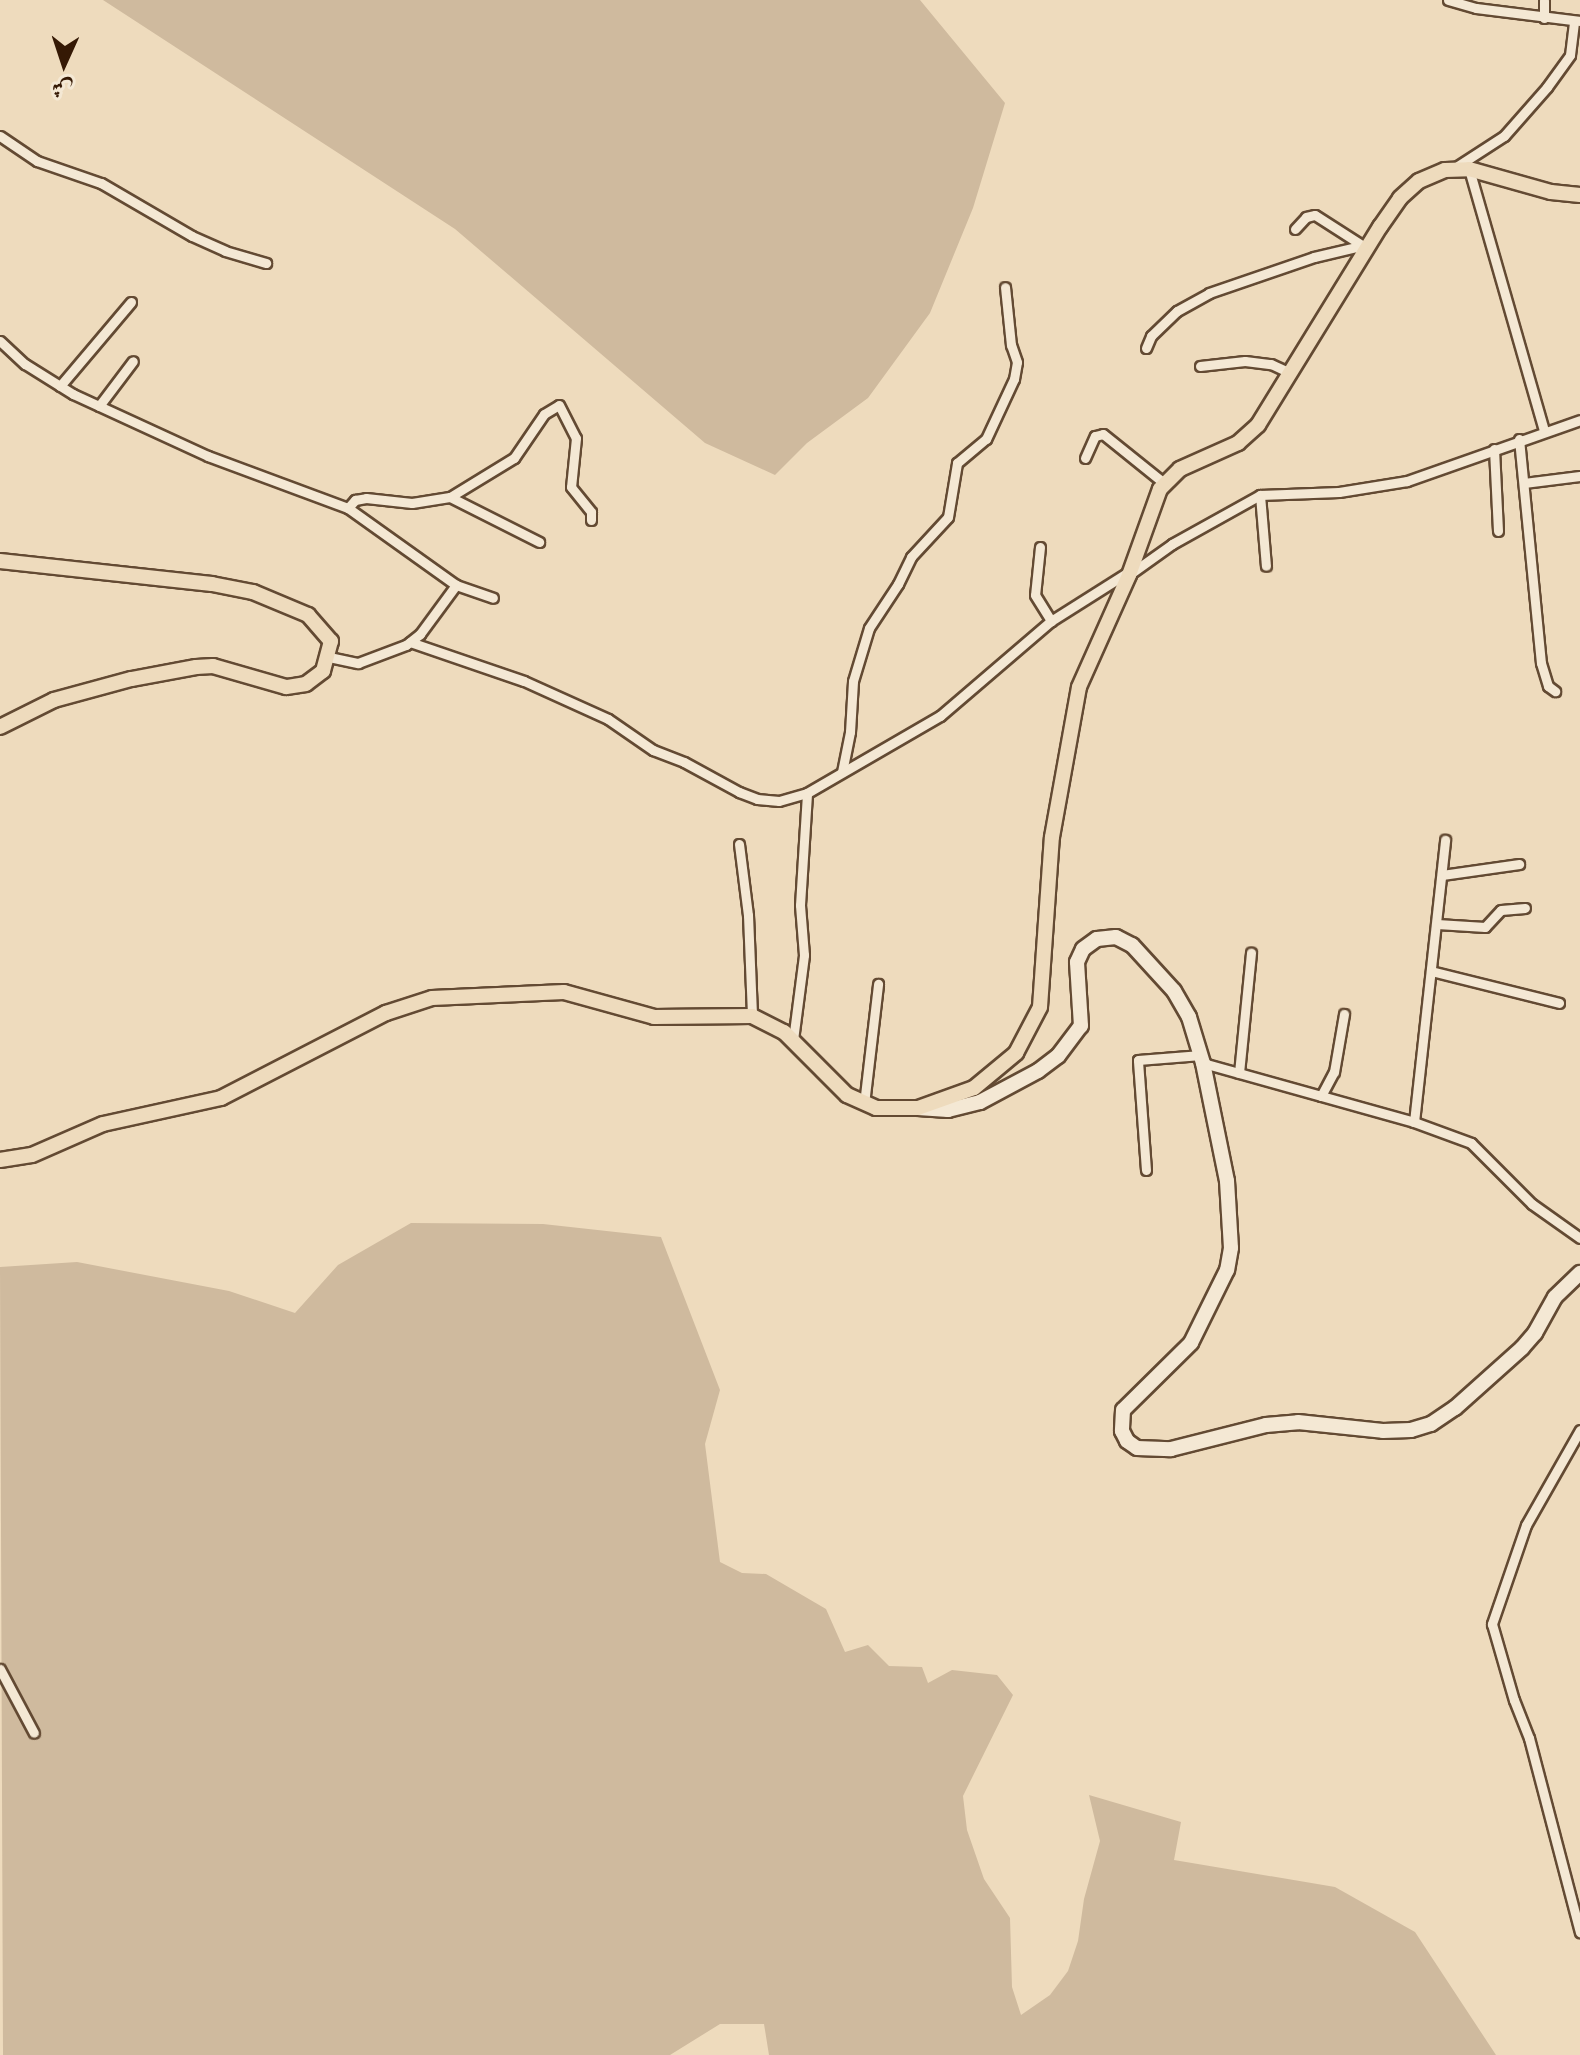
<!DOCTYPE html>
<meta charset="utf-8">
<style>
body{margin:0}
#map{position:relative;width:1580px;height:2055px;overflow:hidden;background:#eedbbd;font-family:"IM FELL English",Amiri,serif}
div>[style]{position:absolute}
.green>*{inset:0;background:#cfba9e}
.roads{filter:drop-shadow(2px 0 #634a33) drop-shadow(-2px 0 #634a33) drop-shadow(0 2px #634a33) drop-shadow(0 -2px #634a33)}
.minor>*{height:9px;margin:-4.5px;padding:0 4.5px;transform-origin:4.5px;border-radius:4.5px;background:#f4e8d4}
.secondary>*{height:14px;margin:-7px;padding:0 7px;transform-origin:7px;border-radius:7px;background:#f4e8d4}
.primary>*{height:14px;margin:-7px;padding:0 7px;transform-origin:7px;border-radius:7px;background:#eedbbd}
span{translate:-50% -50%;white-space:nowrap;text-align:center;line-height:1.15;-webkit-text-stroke:7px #f4e8d4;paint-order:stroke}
.north{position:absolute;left:24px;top:24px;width:80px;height:80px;-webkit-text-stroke:6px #f4e8d4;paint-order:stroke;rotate:183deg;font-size:22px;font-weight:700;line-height:32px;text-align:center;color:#351905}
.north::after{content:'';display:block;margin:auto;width:28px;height:36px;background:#351905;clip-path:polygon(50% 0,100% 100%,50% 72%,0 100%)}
</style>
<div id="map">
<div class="green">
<i style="clip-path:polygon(103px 0,920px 0,1005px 103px,973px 208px,930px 313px,868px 398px,807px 443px,775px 475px,705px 443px,455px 229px)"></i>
<i style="clip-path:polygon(411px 1223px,543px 1224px,661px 1237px,720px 1390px,705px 1444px,720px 1562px,742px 1573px,766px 1574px,826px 1609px,845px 1652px,868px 1645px,889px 1666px,922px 1667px,928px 1683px,952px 1670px,997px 1675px,1013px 1695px,963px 1796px,967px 1830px,984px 1879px,1010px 1918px,1012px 1987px,1021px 2015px,1050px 1995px,1068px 1971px,1078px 1941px,1084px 1899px,1100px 1841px,1089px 1795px,1181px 1822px,1174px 1860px,1335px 1887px,1415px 1932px,1496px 2055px,769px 2055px,764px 2024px,720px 2024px,670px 2055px,3px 2055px,0 1267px,77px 1262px,229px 1291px,295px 1313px,338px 1265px)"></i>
</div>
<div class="roads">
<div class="minor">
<i style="left:1448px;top:0;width:29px;rotate:16deg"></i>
<i style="left:1476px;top:8px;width:105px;rotate:7.1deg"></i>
<i style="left:1544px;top:18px;width:18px;rotate:-90deg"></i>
<i style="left:0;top:136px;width:45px;rotate:34deg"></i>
<i style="left:37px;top:161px;width:68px;rotate:19deg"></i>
<i style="left:101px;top:183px;width:105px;rotate:30.2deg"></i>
<i style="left:192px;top:236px;width:36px;rotate:24deg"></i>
<i style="left:225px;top:251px;width:43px;rotate:16.3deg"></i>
<i style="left:1456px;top:167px;width:57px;rotate:-32.9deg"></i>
<i style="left:1504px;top:136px;width:65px;rotate:-48.7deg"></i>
<i style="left:1547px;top:87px;width:39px;rotate:-54deg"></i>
<i style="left:1570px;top:55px;width:34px;rotate:-83deg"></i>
<i style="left:1469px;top:169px;width:272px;rotate:74deg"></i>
<i style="left:1295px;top:229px;width:16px;rotate:-47deg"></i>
<i style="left:1306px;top:217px;width:9px;rotate:-13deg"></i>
<i style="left:1315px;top:215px;width:56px;rotate:32.6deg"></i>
<i style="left:0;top:341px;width:34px;rotate:43deg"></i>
<i style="left:25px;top:364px;width:57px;rotate:32deg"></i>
<i style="left:73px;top:394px;width:149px;rotate:24.7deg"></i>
<i style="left:208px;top:456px;width:149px;rotate:20.4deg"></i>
<i style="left:348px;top:508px;width:133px;rotate:35.5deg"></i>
<i style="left:456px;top:585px;width:39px;rotate:19deg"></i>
<i style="left:1146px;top:348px;width:13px;rotate:-67deg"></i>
<i style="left:1151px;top:336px;width:36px;rotate:-44deg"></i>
<i style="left:1177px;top:311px;width:37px;rotate:-29deg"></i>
<i style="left:1209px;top:293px;width:111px;rotate:-18.9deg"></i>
<i style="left:1314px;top:257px;width:57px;rotate:-13.3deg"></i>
<i style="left:1200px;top:366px;width:45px;rotate:-6.3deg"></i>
<i style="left:1245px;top:361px;width:26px;rotate:7deg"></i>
<i style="left:1271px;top:364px;width:21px;rotate:25deg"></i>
<i style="left:60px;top:386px;width:110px;rotate:-49.8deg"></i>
<i style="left:99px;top:406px;width:56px;rotate:-52.9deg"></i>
<i style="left:1519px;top:439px;width:225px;rotate:84.4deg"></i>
<i style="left:1541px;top:663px;width:24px;rotate:73deg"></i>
<i style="left:1548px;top:686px;width:9px;rotate:36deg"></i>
<i style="left:1494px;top:449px;width:82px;rotate:87.2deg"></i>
<i style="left:1085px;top:458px;width:24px;rotate:-66deg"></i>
<i style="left:1095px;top:436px;width:8px;rotate:-14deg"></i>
<i style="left:1103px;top:434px;width:78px;rotate:38.8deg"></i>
<i style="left:1524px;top:483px;width:56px;rotate:-7.1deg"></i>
<i style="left:1260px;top:495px;width:71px;rotate:85.2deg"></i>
<i style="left:450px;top:497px;width:75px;rotate:-31.4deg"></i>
<i style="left:514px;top:458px;width:53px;rotate:-55.7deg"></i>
<i style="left:544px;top:414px;width:17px;rotate:-31deg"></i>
<i style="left:559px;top:405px;width:37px;rotate:63deg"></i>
<i style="left:576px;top:438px;width:49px;rotate:95.8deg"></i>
<i style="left:571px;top:487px;width:32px;rotate:51deg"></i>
<i style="left:591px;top:512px;width:8px;rotate:90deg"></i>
<i style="left:348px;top:508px;width:11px;rotate:-49deg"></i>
<i style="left:355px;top:500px;width:11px;rotate:-10deg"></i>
<i style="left:366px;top:498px;width:46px;rotate:6.2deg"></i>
<i style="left:412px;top:503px;width:38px;rotate:-9deg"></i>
<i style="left:450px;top:497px;width:100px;rotate:26.8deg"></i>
<i style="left:1040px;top:547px;width:48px;rotate:95.9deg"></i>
<i style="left:1035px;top:595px;width:31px;rotate:58deg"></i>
<i style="left:1130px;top:574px;width:52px;rotate:-35.5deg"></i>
<i style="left:1172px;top:544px;width:101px;rotate:-29.1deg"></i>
<i style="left:1260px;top:495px;width:79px;rotate:-2.2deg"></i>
<i style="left:1339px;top:492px;width:69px;rotate:-9.2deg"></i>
<i style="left:1407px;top:481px;width:183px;rotate:-19.4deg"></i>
<i style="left:410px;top:642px;width:120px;rotate:18.9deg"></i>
<i style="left:524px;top:681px;width:92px;rotate:24.3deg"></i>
<i style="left:608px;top:719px;width:55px;rotate:34.6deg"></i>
<i style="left:653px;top:750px;width:33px;rotate:21deg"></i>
<i style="left:684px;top:762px;width:63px;rotate:28.6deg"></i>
<i style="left:739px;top:792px;width:19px;rotate:21deg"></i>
<i style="left:757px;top:799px;width:22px;rotate:5deg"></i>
<i style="left:779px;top:801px;width:29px;rotate:-16deg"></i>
<i style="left:807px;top:793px;width:154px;rotate:-30.1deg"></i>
<i style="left:940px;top:716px;width:146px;rotate:-40.6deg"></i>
<i style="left:1051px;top:621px;width:93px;rotate:-32.3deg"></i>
<i style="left:329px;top:657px;width:30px;rotate:12deg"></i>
<i style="left:358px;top:663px;width:51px;rotate:-20.6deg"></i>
<i style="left:406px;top:645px;width:18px;rotate:-38deg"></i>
<i style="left:420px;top:634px;width:61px;rotate:-53.7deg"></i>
<i style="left:842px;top:772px;width:41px;rotate:-78.7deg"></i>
<i style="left:850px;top:732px;width:51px;rotate:-86.6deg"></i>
<i style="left:853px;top:681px;width:55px;rotate:-73.2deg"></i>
<i style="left:869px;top:628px;width:53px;rotate:-56.6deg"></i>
<i style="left:898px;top:584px;width:30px;rotate:-64deg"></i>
<i style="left:911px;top:557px;width:54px;rotate:-47.2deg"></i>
<i style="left:948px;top:517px;width:55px;rotate:-80.5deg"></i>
<i style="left:957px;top:463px;width:38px;rotate:-40deg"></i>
<i style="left:986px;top:439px;width:66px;rotate:-65deg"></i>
<i style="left:1014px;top:379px;width:17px;rotate:-80deg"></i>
<i style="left:1017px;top:362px;width:18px;rotate:-109deg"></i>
<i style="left:1011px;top:345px;width:58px;rotate:-95.9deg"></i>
<i style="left:739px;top:844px;width:72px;rotate:82.8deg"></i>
<i style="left:748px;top:915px;width:101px;rotate:87.7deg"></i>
<i style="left:1442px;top:875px;width:78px;rotate:-8.1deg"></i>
<i style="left:1437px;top:924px;width:48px;rotate:3.6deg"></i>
<i style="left:1485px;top:927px;width:23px;rotate:-47deg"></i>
<i style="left:1501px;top:910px;width:24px;rotate:-5deg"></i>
<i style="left:1431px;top:971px;width:132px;rotate:14deg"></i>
<i style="left:793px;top:1040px;width:86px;rotate:-82.6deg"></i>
<i style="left:804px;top:955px;width:50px;rotate:-94.6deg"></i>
<i style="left:800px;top:905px;width:112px;rotate:-86.4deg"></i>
<i style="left:1203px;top:1063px;width:219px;rotate:15.6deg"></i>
<i style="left:1414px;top:1122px;width:61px;rotate:20.2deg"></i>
<i style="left:1471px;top:1143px;width:86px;rotate:45deg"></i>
<i style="left:1532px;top:1204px;width:59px;rotate:35.3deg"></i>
<i style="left:1239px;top:1073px;width:121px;rotate:-84.3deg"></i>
<i style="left:1321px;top:1096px;width:27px;rotate:-62deg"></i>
<i style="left:1334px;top:1072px;width:59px;rotate:-80.2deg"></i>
<i style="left:864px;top:1104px;width:121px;rotate:-83.3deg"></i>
<i style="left:1414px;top:1122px;width:284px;rotate:-83.7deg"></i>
<i style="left:1146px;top:1170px;width:110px;rotate:-94.2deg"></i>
<i style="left:1138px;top:1060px;width:63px;rotate:-4.5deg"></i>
<i style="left:1580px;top:1430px;width:109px;rotate:119.6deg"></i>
<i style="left:1526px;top:1525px;width:105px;rotate:109deg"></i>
<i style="left:1492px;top:1624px;width:79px;rotate:73.9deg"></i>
<i style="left:1514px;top:1700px;width:41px;rotate:68.5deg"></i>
<i style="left:1529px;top:1738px;width:201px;rotate:75.3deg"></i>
<i style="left:0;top:1669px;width:72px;rotate:62deg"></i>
</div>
<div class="secondary">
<i style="left:918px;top:1108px;width:30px;rotate:4deg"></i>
<i style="left:948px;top:1110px;width:33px;rotate:-14deg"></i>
<i style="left:980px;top:1102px;width:66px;rotate:-28.1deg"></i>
<i style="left:1038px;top:1071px;width:25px;rotate:-37deg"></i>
<i style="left:1058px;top:1056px;width:38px;rotate:-53deg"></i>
<i style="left:1081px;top:1026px;width:64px;rotate:-93.6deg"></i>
<i style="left:1077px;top:962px;width:14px;rotate:-65deg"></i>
<i style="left:1083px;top:949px;width:17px;rotate:-36deg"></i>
<i style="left:1097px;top:939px;width:19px;rotate:-6deg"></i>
<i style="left:1116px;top:937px;width:18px;rotate:27deg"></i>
<i style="left:1132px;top:945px;width:62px;rotate:47.6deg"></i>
<i style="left:1174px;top:991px;width:30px;rotate:60deg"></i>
<i style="left:1189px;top:1017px;width:48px;rotate:73.1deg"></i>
<i style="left:1203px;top:1063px;width:120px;rotate:78.5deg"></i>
<i style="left:1227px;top:1181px;width:67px;rotate:86.6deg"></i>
<i style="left:1231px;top:1248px;width:22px;rotate:100deg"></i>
<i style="left:1227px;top:1270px;width:81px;rotate:116.3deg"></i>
<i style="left:1191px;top:1343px;width:95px;rotate:135.4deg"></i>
<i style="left:1123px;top:1410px;width:21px;rotate:93deg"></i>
<i style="left:1122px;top:1431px;width:11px;rotate:63deg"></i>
<i style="left:1127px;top:1441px;width:12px;rotate:35deg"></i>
<i style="left:1137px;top:1448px;width:34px;rotate:2deg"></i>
<i style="left:1171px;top:1449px;width:98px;rotate:-14.2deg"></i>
<i style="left:1266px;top:1425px;width:32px;rotate:-5deg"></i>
<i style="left:1298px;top:1422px;width:85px;rotate:6deg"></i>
<i style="left:1383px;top:1431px;width:28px;rotate:-2deg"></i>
<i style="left:1411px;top:1430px;width:21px;rotate:-17deg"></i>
<i style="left:1431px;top:1424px;width:29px;rotate:-34deg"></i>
<i style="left:1455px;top:1408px;width:90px;rotate:-41.8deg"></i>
<i style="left:1522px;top:1348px;width:20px;rotate:-49deg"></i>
<i style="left:1535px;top:1333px;width:41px;rotate:-60.9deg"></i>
<i style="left:1555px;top:1297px;width:35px;rotate:-44deg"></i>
</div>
<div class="primary">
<i style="left:0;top:561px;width:213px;rotate:6.2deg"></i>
<i style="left:212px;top:584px;width:42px;rotate:11deg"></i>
<i style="left:253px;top:592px;width:60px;rotate:22.7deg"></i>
<i style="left:308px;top:615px;width:35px;rotate:49deg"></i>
<i style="left:331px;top:641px;width:31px;rotate:105deg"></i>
<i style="left:323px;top:671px;width:21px;rotate:143deg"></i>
<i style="left:306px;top:684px;width:20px;rotate:171deg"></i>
<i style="left:286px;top:687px;width:76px;rotate:-164deg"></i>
<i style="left:213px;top:666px;width:17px;rotate:177deg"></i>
<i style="left:196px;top:667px;width:66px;rotate:169.5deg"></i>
<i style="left:131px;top:679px;width:80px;rotate:164.7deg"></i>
<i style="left:54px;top:700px;width:60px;rotate:153.4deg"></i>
<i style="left:0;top:1160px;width:32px;rotate:-9deg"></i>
<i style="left:32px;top:1155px;width:77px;rotate:-23.6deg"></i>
<i style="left:103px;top:1124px;width:121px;rotate:-12.4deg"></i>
<i style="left:221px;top:1098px;width:186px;rotate:-27.3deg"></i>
<i style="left:386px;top:1013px;width:48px;rotate:-18.1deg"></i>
<i style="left:432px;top:998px;width:132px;rotate:-2.6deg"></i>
<i style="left:564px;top:992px;width:93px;rotate:15.5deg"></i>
<i style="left:654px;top:1017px;width:98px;rotate:-0.6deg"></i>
<i style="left:752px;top:1016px;width:36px;rotate:27deg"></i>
<i style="left:784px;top:1032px;width:89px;rotate:45deg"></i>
<i style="left:847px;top:1095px;width:32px;rotate:24deg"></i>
<i style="left:876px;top:1108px;width:42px"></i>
<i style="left:918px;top:1108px;width:59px;rotate:-19.7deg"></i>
<i style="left:974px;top:1088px;width:55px;rotate:-39.8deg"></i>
<i style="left:1016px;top:1053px;width:52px;rotate:-62.4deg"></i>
<i style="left:1040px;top:1007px;width:170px;rotate:-86deg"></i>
<i style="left:1052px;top:837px;width:152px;rotate:-79.8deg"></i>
<i style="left:1079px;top:687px;width:123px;rotate:-65.9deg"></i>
<i style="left:1129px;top:575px;width:91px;rotate:-70.2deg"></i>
<i style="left:1160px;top:489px;width:28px;rotate:-45deg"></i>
<i style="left:1180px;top:469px;width:64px;rotate:-24.1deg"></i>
<i style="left:1238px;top:443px;width:27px;rotate:-42deg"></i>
<i style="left:1258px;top:425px;width:233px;rotate:-58.4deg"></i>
<i style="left:1380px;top:227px;width:35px;rotate:-55deg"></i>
<i style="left:1400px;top:198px;width:25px;rotate:-42deg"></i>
<i style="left:1419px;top:181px;width:28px;rotate:-23deg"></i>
<i style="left:1445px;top:170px;width:24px;rotate:-2deg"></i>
<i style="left:1469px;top:169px;width:85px;rotate:15.7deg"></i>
<i style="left:1551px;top:192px;width:29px;rotate:6deg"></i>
</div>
</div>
<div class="north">ش</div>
</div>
